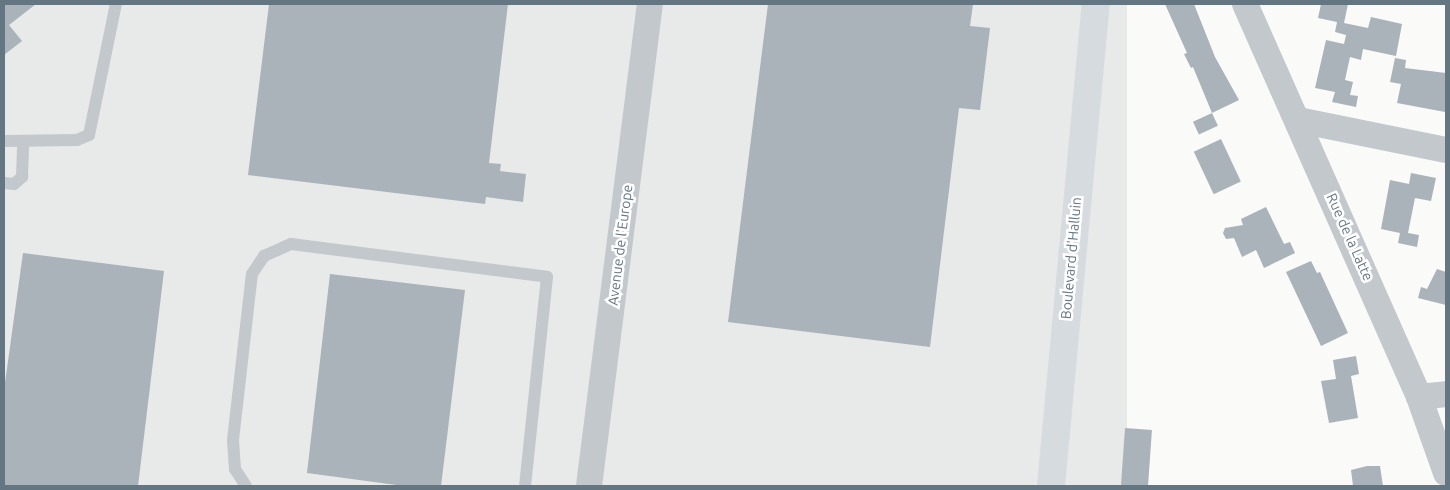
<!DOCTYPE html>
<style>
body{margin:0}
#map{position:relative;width:1450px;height:490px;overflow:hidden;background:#fafaf8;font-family:Ubuntu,sans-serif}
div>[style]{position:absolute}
.built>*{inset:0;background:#e8e9e9;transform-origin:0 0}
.building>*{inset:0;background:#aab3b9;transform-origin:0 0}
.lane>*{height:12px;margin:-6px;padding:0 6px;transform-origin:6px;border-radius:6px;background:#c3c8cc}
.street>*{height:26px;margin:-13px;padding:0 13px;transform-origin:13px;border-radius:13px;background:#c3c8cc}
.secondary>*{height:28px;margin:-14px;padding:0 14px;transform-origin:14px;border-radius:14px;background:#d6dbdf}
span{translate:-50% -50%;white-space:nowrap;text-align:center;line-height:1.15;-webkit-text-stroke:5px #fff;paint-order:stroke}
.street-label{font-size:14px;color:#657683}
.frame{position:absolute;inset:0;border:5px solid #657683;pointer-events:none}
</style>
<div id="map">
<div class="built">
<i style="left:4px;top:4px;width:1123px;height:482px"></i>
</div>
<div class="building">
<i style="clip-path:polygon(4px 4px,36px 4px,9px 25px,22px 41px,4px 55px)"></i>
<i style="clip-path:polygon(269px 4px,508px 4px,489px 163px,501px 164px,500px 171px,526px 174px,523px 202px,486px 197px,485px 204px,248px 175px)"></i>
<i style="clip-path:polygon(768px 4px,973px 4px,970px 26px,990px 28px,980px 110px,959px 108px,930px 347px,728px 322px)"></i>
<i style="clip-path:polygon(1165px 4px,1194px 4px,1215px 57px,1239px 100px,1212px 113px,1193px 67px,1191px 68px,1184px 54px,1187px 53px)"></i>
<i style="clip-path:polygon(1321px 4px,1348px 4px,1344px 23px,1368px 28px,1371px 17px,1402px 24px,1396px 56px,1363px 49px,1361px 60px,1350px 57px,1345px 80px,1353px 82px,1350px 95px,1358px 96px,1356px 107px,1332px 102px,1335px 92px,1315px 88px,1326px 40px,1344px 44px,1346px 35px,1335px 32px,1337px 22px,1318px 18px)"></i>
<i style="clip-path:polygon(1395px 58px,1406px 60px,1405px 68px,1446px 73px,1445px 112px,1397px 103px,1401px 84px,1390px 82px)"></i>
<i style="left:1212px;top:113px;width:14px;height:21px;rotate:65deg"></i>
<i style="left:1221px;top:139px;width:47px;height:30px;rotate:65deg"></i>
<i style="clip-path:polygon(1411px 173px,1436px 178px,1431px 201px,1415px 198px,1408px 233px,1419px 235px,1417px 247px,1398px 243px,1400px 233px,1381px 229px,1390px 180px,1409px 184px)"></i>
<i style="clip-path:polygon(1266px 207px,1284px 244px,1290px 242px,1295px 253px,1264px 268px,1256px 250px,1242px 257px,1234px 238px,1226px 239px,1223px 233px,1225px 228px,1243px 225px,1241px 219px)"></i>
<i style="clip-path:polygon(23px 253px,164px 271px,138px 486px,4px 486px,4px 390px)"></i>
<i style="clip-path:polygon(1311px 261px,1317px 273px,1320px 272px,1348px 333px,1321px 346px,1286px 272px)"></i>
<i style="clip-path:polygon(1437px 269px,1446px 272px,1446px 305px,1418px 298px,1421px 287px,1427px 289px)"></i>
<i style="clip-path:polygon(330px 274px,465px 290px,441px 486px,404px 486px,307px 473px)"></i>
<i style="clip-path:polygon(1356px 356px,1359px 374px,1351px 376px,1358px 418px,1329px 423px,1321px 381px,1336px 379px,1333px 360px)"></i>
<i style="left:1125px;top:428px;width:27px;height:58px;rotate:4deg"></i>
<i style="clip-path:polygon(1367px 466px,1380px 466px,1383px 486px,1353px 486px,1351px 470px)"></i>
</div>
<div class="lane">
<i style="left:4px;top:141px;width:73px;rotate:-0.8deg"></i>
<i style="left:77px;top:140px;width:13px;rotate:-23deg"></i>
<i style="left:89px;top:135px;width:134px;rotate:-78.4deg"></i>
<i style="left:4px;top:183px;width:10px;rotate:6deg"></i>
<i style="left:14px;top:184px;width:11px;rotate:-41deg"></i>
<i style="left:22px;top:177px;width:36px;rotate:-88deg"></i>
<i style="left:246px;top:486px;width:20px;rotate:-123deg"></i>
<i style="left:235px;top:469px;width:29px;rotate:-94deg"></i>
<i style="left:233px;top:440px;width:167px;rotate:-83.5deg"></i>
<i style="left:252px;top:274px;width:22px;rotate:-56deg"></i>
<i style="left:264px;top:256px;width:30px;rotate:-24deg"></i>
<i style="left:291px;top:244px;width:258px;rotate:7.3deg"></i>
<i style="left:547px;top:277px;width:210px;rotate:96deg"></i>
</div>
<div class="street">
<i style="left:1245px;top:4px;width:430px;rotate:66.1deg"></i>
<i style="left:1419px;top:397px;width:81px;rotate:70.4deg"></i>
<i style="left:1298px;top:120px;width:151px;rotate:11.5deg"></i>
<i style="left:1419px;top:397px;width:27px;rotate:-6deg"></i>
<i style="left:589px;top:486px;width:486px;rotate:-82.8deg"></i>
</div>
<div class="secondary">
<i style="left:1051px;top:486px;width:484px;rotate:-84.7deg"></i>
</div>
<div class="street-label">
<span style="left:1350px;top:237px;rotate:66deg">Rue de la Latte</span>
<span style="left:620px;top:245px;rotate:-83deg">Avenue de l'Europe</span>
<span style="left:1071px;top:258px;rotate:-85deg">Boulevard d'Halluin</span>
</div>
<div class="frame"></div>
</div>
